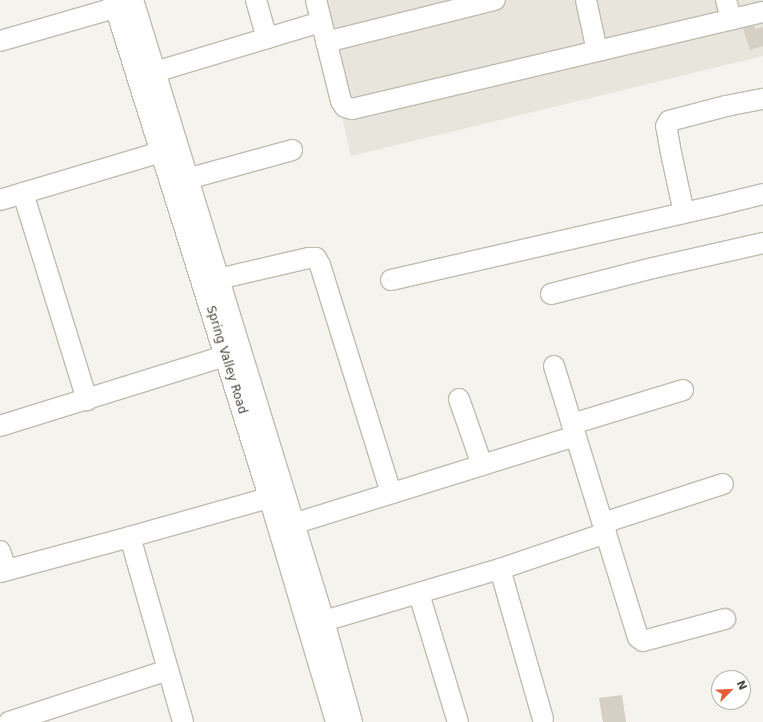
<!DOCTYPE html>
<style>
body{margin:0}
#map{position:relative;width:763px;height:722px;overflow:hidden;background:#f5f3ed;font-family:"DejaVu Sans",sans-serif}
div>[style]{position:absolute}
.residential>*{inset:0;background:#e8e5dc}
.building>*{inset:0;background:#d5d0c3}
.roads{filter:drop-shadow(1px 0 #c0bbb0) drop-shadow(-1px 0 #c0bbb0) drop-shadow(0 1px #c0bbb0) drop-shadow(0 -1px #c0bbb0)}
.minor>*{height:20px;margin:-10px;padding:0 10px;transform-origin:10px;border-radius:10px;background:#fff}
span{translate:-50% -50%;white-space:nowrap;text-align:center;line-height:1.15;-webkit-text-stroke:4px #fff;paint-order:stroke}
.street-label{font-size:12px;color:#49453b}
.north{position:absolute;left:711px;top:670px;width:40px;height:40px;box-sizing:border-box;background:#fff;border:1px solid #b6b5b1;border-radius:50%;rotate:66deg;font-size:11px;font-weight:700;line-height:16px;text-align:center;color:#49453b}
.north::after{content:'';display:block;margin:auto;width:14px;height:18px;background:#e35d35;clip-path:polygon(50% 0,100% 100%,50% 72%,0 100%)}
</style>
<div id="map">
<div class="residential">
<i style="clip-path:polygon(315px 0,763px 0,763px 56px,351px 156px)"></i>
</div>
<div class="building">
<i style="clip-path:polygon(753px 22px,755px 29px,763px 27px,763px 46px,750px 50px,742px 25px)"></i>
<i style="clip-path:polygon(622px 695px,626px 722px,603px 722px,599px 698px)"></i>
</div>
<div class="roads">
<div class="minor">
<i style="left:113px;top:0;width:521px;rotate:72.57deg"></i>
<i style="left:269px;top:497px;width:235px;rotate:73.4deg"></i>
<i style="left:133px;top:0;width:650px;rotate:72.9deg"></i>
<i style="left:324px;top:621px;width:105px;rotate:74.5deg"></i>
<i style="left:256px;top:0;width:40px;rotate:74deg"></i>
<i style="left:316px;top:0;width:104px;rotate:76.1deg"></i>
<i style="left:341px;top:101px;width:7px;rotate:56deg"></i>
<i style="left:345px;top:107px;width:7px;rotate:16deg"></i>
<i style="left:352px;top:109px;width:422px;rotate:-13.3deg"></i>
<i style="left:586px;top:0;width:52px;rotate:77.8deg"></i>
<i style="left:726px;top:0;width:20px;rotate:75deg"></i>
<i style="left:0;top:41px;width:133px;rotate:-16.1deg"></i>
<i style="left:326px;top:42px;width:174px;rotate:-14deg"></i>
<i style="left:155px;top:72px;width:173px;rotate:-16.8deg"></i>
<i style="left:187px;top:179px;width:109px;rotate:-15.4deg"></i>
<i style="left:23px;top:193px;width:217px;rotate:72.8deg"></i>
<i style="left:0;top:200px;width:182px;rotate:-16.6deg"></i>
<i style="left:684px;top:213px;width:61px;rotate:-102.2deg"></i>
<i style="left:671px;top:153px;width:27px;rotate:-100deg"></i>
<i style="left:666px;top:126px;width:6px;rotate:-59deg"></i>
<i style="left:669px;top:121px;width:59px;rotate:-14.7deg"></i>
<i style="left:726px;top:106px;width:38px;rotate:-11deg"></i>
<i style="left:218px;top:279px;width:93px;rotate:-13deg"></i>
<i style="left:309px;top:258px;width:7px"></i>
<i style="left:316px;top:258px;width:8px;rotate:60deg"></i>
<i style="left:320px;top:265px;width:239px;rotate:72.7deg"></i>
<i style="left:391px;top:280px;width:332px;rotate:-12.9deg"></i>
<i style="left:715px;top:206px;width:49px;rotate:-14deg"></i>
<i style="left:551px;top:294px;width:105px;rotate:-14.3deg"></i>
<i style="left:653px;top:268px;width:113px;rotate:-12.8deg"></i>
<i style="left:554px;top:366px;width:284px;rotate:72.8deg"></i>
<i style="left:638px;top:637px;width:6px;rotate:39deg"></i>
<i style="left:643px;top:641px;width:85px;rotate:-15deg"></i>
<i style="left:459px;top:399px;width:70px;rotate:70.8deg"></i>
<i style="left:572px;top:424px;width:116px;rotate:-17deg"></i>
<i style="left:0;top:426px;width:236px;rotate:-17.3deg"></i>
<i style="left:603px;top:523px;width:126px;rotate:-18deg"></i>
<i style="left:293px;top:524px;width:295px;rotate:-17.3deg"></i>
<i style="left:130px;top:537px;width:192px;rotate:74deg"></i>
<i style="left:0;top:551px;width:20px;rotate:72deg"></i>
<i style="left:500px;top:569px;width:156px;rotate:74deg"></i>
<i style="left:0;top:572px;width:135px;rotate:-15.1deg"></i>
<i style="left:130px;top:537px;width:158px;rotate:-15.8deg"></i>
<i style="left:419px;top:594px;width:134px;rotate:73.1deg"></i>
<i style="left:324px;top:621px;width:184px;rotate:-16.5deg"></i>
<i style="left:500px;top:569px;width:112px;rotate:-18.8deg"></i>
<i style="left:9px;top:722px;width:167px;rotate:-18.1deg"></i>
</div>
</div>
<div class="street-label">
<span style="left:226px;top:360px;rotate:73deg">Spring Valley Road</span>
</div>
<div class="north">N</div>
</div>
